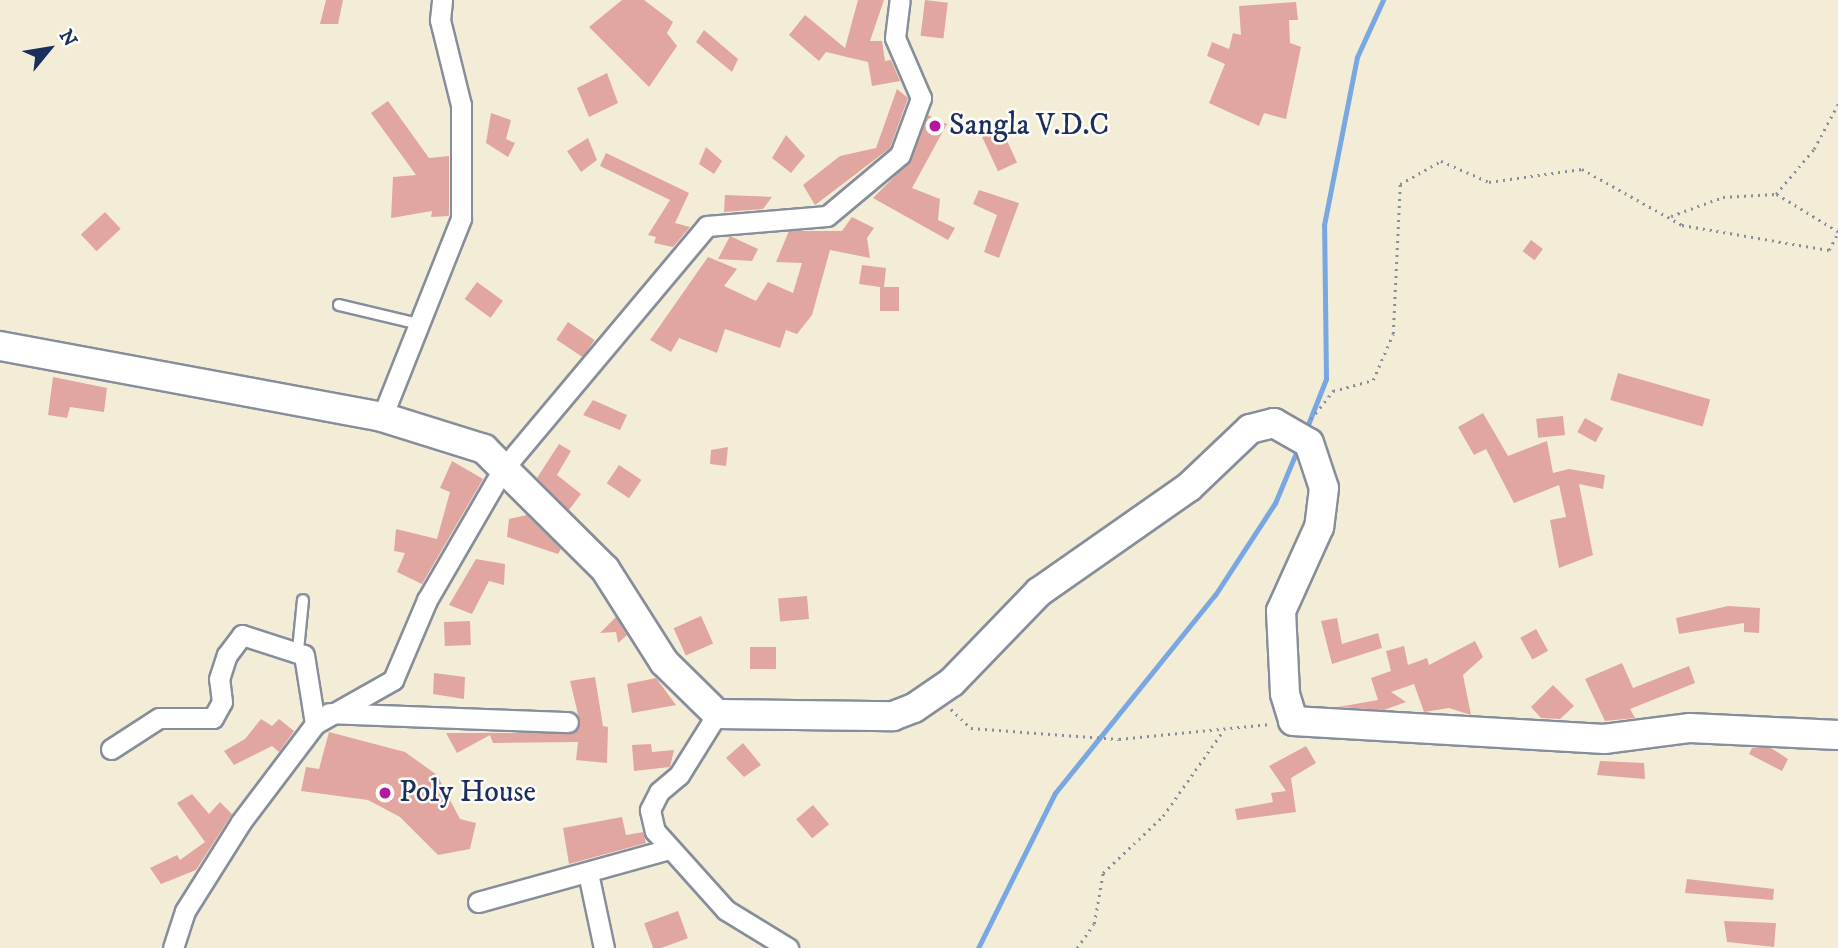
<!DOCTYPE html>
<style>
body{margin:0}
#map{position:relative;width:1838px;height:948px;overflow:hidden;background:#f3edd8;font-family:"IM FELL DW Pica",serif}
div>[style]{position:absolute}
.stream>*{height:5px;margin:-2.5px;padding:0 2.5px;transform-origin:2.5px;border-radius:2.5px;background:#79a7e2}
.building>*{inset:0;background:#e1a69f;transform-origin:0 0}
.path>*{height:2.5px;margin-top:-1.25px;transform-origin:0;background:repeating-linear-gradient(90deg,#878e9b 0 2px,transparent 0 7px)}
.roads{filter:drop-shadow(2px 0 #878e9b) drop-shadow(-2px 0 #878e9b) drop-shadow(0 2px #878e9b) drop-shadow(0 -2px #878e9b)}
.lane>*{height:10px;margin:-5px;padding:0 5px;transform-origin:5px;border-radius:5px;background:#fff}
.street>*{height:19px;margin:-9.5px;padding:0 9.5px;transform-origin:9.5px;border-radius:9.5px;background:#fff}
.secondary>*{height:28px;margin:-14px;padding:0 14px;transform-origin:14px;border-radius:14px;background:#fff}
.dots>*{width:19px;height:19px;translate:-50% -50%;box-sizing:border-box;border:4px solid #fdfcf7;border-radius:50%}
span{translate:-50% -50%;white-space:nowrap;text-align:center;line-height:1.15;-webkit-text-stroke:5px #fdfcf7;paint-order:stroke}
.poi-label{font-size:30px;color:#1b2f5e}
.left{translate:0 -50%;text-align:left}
.north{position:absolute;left:14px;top:14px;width:70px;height:70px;-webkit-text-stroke:5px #fdfcf7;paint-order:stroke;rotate:60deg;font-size:19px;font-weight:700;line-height:28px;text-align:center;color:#1b2f5e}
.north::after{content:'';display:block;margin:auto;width:24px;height:32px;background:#1b2f5e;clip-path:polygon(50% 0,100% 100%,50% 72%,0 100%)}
</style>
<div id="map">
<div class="stream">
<i style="left:1305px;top:432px;width:57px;rotate:-68.4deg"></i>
<i style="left:1326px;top:379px;width:154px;rotate:-90.7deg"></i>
<i style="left:1324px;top:225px;width:171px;rotate:-78.9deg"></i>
<i style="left:1357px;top:57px;width:63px;rotate:-65.5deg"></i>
<i style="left:978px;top:948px;width:173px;rotate:-63.6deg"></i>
<i style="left:1055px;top:793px;width:255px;rotate:-51.1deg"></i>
<i style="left:1215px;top:595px;width:110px;rotate:-56.9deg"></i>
<i style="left:1275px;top:503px;width:60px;rotate:-67.3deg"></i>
</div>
<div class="building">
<i style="clip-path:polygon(326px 0,343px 0,338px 24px,320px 24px)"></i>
<i style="clip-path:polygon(622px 0,644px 0,673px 22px,667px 33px,677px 46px,649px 87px,589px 27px)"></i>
<i style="clip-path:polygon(858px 0,884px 0,870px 41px,882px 41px,885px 61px,891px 60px,900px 81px,872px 86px,868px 62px,826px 52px,819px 61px,789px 35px,805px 15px,845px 48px)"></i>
<i style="left:925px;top:0;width:23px;height:36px;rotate:7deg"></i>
<i style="clip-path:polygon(1296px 2px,1298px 20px,1289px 20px,1290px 43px,1301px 47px,1286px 119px,1264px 113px,1259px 126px,1209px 103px,1225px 64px,1207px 56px,1212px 42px,1229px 49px,1233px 33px,1241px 35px,1239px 6px)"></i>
<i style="clip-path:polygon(704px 30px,738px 59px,732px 72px,696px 42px)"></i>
<i style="clip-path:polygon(607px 73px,618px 103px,589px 117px,577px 88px)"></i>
<i style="clip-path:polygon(897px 89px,908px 98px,890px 148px,815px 205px,803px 185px,840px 156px,876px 148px)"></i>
<i style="clip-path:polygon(388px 101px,429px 158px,449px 156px,449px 216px,431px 217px,432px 211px,391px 218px,393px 177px,416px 175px,371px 113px)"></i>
<i style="clip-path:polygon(491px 113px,511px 120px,506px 139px,515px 143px,508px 157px,486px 143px)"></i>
<i style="clip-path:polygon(928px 115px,947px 124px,912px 188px,940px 199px,938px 220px,955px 228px,948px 240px,873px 198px,911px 160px)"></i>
<i style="left:1001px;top:128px;width:38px;height:21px;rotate:65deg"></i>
<i style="clip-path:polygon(786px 135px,805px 156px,791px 173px,772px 158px)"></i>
<i style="clip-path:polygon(588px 138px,597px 160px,581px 172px,567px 151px)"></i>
<i style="clip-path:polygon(706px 147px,722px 161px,714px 174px,699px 164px)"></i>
<i style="clip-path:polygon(606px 153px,689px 193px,675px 223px,690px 227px,673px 247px,654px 243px,656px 237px,648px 235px,670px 200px,600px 166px)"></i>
<i style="clip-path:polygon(979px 190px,1019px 203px,999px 258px,984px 252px,997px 215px,973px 204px)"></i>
<i style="clip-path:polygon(725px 195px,751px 196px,772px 197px,763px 209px,724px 212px)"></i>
<i style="left:105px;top:212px;width:23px;height:33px;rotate:47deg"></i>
<i style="clip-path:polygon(852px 217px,874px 228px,867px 238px,870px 258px,830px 250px,812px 315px,797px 334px,786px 330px,780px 348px,725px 329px,717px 353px,679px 338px,671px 352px,650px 340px,708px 257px,737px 269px,724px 286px,756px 301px,768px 282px,793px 293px,802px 263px,776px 262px,789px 231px,842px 231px)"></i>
<i style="clip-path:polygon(730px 236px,758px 249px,752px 261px,718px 259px)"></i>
<i style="left:1531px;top:240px;width:15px;height:14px;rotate:37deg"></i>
<i style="clip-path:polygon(862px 265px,886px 268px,884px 287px,899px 287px,899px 311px,880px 311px,880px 287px,859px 284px)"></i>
<i style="left:477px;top:282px;width:32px;height:21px;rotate:36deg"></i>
<i style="left:568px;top:322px;width:32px;height:21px;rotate:34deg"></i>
<i style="left:1618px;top:373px;width:96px;height:28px;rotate:16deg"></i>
<i style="clip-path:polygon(53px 377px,107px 388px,104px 412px,70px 407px,67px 418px,48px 415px)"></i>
<i style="clip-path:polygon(593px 400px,627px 415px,620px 430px,583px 415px)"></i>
<i style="clip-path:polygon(1483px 413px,1508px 456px,1547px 441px,1553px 473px,1569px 469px,1605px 475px,1603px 489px,1579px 484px,1593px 555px,1559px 568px,1550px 520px,1566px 517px,1559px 485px,1514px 503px,1486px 449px,1474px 455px,1458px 427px)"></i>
<i style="left:1563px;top:416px;width:19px;height:27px;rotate:84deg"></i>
<i style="left:1585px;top:418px;width:21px;height:16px;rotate:29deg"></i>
<i style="clip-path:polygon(559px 444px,571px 451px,557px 475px,581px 494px,569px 510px,537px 478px)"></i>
<i style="clip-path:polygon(728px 447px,726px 466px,710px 464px,711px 450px)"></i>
<i style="clip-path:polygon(452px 461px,483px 479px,422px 584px,397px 572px,405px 553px,394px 551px,396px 529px,437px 539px,450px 492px,440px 488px)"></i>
<i style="left:619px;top:465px;width:27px;height:22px;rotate:34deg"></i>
<i style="clip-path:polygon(527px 515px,561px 549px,558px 554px,507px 537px,509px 519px)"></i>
<i style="clip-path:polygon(476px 559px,505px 564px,504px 585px,489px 581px,472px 614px,449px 605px)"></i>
<i style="left:807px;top:596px;width:23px;height:29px;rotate:85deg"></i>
<i style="clip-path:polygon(1728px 606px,1760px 608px,1759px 633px,1744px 632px,1744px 623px,1679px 634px,1676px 618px)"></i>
<i style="left:701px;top:616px;width:30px;height:30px;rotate:66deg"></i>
<i style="clip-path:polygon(616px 617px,627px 635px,618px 643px,616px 632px,600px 633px)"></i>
<i style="clip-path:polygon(1337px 618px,1342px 644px,1378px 633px,1382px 648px,1332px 664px,1321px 621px)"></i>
<i style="left:470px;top:621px;width:24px;height:26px;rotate:88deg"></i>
<i style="left:1536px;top:629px;width:25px;height:18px;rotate:61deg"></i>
<i style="clip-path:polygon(1475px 641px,1483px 657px,1463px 675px,1471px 715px,1449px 708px,1424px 712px,1414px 684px,1391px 692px,1406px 702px,1384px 710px,1338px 707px,1378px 700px,1371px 678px,1391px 671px,1386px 651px,1404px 646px,1408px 665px,1427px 658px,1429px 665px)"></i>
<i style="left:776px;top:647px;width:22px;height:26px;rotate:90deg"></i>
<i style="clip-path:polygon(1622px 663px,1633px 688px,1689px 666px,1695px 683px,1630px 709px,1635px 718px,1605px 721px,1585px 679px)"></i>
<i style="clip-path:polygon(434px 673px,465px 677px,464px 699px,433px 694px)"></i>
<i style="clip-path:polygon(595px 677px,603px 726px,608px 727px,607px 763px,576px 760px,578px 742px,493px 743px,490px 735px,457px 753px,446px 733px,573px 733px,580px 722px,570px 681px)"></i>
<i style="clip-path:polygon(656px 678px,676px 705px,632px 713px,627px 684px)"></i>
<i style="clip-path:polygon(1553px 685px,1574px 706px,1560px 719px,1541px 718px,1531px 707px)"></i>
<i style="clip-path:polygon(261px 719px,272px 726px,279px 719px,294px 731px,279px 752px,272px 746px,234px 765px,224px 751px,245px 739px)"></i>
<i style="clip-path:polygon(329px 732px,405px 752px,437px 775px,460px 819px,476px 823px,470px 849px,438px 855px,400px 817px,368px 800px,301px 791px,306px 767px,319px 769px)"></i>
<i style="clip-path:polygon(743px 743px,761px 765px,744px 777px,726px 758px)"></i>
<i style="clip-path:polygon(651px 744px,652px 752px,674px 750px,670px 767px,634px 771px,632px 745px)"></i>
<i style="clip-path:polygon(1306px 746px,1316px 763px,1291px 778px,1296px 812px,1237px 820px,1235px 809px,1273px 802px,1271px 793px,1286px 791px,1269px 766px)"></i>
<i style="clip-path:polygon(1752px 748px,1771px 748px,1788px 759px,1782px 771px,1749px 754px)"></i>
<i style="clip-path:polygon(1600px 761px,1644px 763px,1645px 779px,1597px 775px)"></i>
<i style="clip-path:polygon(192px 794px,209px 814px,220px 802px,232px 814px,196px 870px,161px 884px,150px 868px,177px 855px,180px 860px,205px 842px,177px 803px)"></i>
<i style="left:813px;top:805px;width:25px;height:22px;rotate:50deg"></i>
<i style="clip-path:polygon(622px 817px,626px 835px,643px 832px,646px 843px,569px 864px,563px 828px)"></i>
<i style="clip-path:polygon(1687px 879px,1774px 889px,1773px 900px,1685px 893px)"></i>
<i style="left:678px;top:911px;width:29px;height:36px;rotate:70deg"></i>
<i style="clip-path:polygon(1724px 921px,1776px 923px,1774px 947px,1727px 942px)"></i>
</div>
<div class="path">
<i style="left:1671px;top:216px;width:55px;rotate:-20.1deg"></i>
<i style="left:1723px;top:197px;width:53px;rotate:-3.2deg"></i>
<i style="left:1311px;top:419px;width:36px;rotate:-52deg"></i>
<i style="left:1333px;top:391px;width:41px;rotate:-15.4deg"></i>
<i style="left:1373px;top:380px;width:50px;rotate:-66.5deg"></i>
<i style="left:1393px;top:334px;width:150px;rotate:-87.3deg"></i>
<i style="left:1400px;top:184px;width:47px;rotate:-29.3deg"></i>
<i style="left:1441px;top:161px;width:52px;rotate:23.6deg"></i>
<i style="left:1489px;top:182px;width:94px;rotate:-8deg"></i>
<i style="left:1582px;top:169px;width:115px;rotate:29.2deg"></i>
<i style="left:1682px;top:225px;width:149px;rotate:9.7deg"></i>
<i style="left:1829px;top:250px;width:20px;rotate:-63deg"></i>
<i style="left:1838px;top:232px;width:73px;rotate:-148.5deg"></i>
<i style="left:1776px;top:194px;width:59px;rotate:-49.8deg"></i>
<i style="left:1814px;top:149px;width:51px;rotate:-61.9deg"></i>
<i style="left:951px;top:709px;width:28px;rotate:44deg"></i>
<i style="left:971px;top:728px;width:148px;rotate:4.3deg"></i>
<i style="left:1119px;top:739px;width:152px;rotate:-5.7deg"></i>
<i style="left:1077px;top:948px;width:29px;rotate:-55deg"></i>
<i style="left:1094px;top:924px;width:52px;rotate:-80deg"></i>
<i style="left:1103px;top:873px;width:83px;rotate:-43.5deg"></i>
<i style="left:1163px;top:816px;width:104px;rotate:-54.8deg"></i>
</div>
<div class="roads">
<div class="lane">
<i style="left:339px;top:305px;width:82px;rotate:13.4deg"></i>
<i style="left:298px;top:650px;width:50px;rotate:-84.3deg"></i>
</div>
<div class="street">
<i style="left:382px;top:417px;width:214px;rotate:-68.3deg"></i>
<i style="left:461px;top:218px;width:113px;rotate:-90deg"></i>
<i style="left:461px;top:105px;width:88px;rotate:-103.9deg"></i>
<i style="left:440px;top:20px;width:20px;rotate:-84deg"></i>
<i style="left:329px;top:713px;width:239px;rotate:2.2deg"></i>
<i style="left:717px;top:714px;width:72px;rotate:121.9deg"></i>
<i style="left:679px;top:775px;width:26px;rotate:140deg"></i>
<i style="left:659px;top:792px;width:20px;rotate:117deg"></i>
<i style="left:650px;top:810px;width:22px;rotate:77deg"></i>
<i style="left:655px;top:831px;width:106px;rotate:48.1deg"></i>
<i style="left:726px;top:910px;width:73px;rotate:31.5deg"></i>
<i style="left:111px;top:749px;width:57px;rotate:-32.9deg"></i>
<i style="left:159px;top:718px;width:54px"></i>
<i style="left:213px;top:718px;width:18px;rotate:-61deg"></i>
<i style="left:222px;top:702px;width:23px;rotate:-97deg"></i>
<i style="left:219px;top:679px;width:25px;rotate:-72deg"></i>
<i style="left:227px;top:655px;width:25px;rotate:-53deg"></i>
<i style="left:242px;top:635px;width:65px;rotate:17.9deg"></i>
<i style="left:304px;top:655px;width:70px;rotate:80.9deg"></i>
<i style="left:588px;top:873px;width:77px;rotate:78deg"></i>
<i style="left:478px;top:902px;width:198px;rotate:-15.5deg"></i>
<i style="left:173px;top:948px;width:39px;rotate:-72deg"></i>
<i style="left:185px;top:911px;width:105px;rotate:-57.8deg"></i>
<i style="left:241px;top:822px;width:123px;rotate:-52.9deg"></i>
<i style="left:315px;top:724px;width:90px;rotate:-29.4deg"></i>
<i style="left:393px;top:680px;width:87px;rotate:-67deg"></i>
<i style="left:427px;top:600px;width:151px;rotate:-59.9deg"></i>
<i style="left:503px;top:469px;width:317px;rotate:-50deg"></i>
<i style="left:707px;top:226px;width:120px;rotate:-4.8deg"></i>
<i style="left:827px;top:216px;width:95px;rotate:-39.9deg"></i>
<i style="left:900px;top:155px;width:61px;rotate:-69.8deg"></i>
<i style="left:921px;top:98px;width:65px;rotate:-113.4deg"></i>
<i style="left:895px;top:38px;width:38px;rotate:-83deg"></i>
</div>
<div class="secondary">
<i style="left:0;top:346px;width:389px;rotate:10.5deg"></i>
<i style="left:382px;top:417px;width:107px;rotate:17.4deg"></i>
<i style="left:484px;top:449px;width:170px;rotate:44.8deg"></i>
<i style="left:605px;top:569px;width:110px;rotate:57.6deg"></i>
<i style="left:664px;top:662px;width:74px;rotate:44.5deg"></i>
<i style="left:717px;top:714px;width:176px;rotate:0.7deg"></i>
<i style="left:893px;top:716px;width:22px;rotate:-21deg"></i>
<i style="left:914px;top:708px;width:46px;rotate:-34.4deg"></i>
<i style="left:952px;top:682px;width:125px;rotate:-46deg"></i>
<i style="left:1039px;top:592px;width:183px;rotate:-35deg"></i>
<i style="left:1189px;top:487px;width:84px;rotate:-43.6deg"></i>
<i style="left:1250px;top:429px;width:25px;rotate:-14deg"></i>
<i style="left:1274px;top:423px;width:40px;rotate:29.7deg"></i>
<i style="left:1309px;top:443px;width:47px;rotate:71.6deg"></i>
<i style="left:1324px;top:488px;width:39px;rotate:97deg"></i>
<i style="left:1319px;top:527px;width:92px;rotate:114.3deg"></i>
<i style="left:1281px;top:611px;width:83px;rotate:87.2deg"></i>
<i style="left:1285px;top:694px;width:28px;rotate:73deg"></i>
<i style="left:1293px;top:721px;width:312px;rotate:3.3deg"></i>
<i style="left:1604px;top:739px;width:87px;rotate:-7.3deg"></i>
<i style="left:1690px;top:728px;width:148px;rotate:2.7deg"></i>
</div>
</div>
<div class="dots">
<i style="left:935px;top:126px;background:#b5179e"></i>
<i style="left:385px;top:793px;background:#b5179e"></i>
</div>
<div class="poi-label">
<span class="left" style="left:949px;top:126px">Sangla V.D.C</span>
<span class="left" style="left:399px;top:793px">Poly House</span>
</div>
<div class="north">N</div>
</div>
